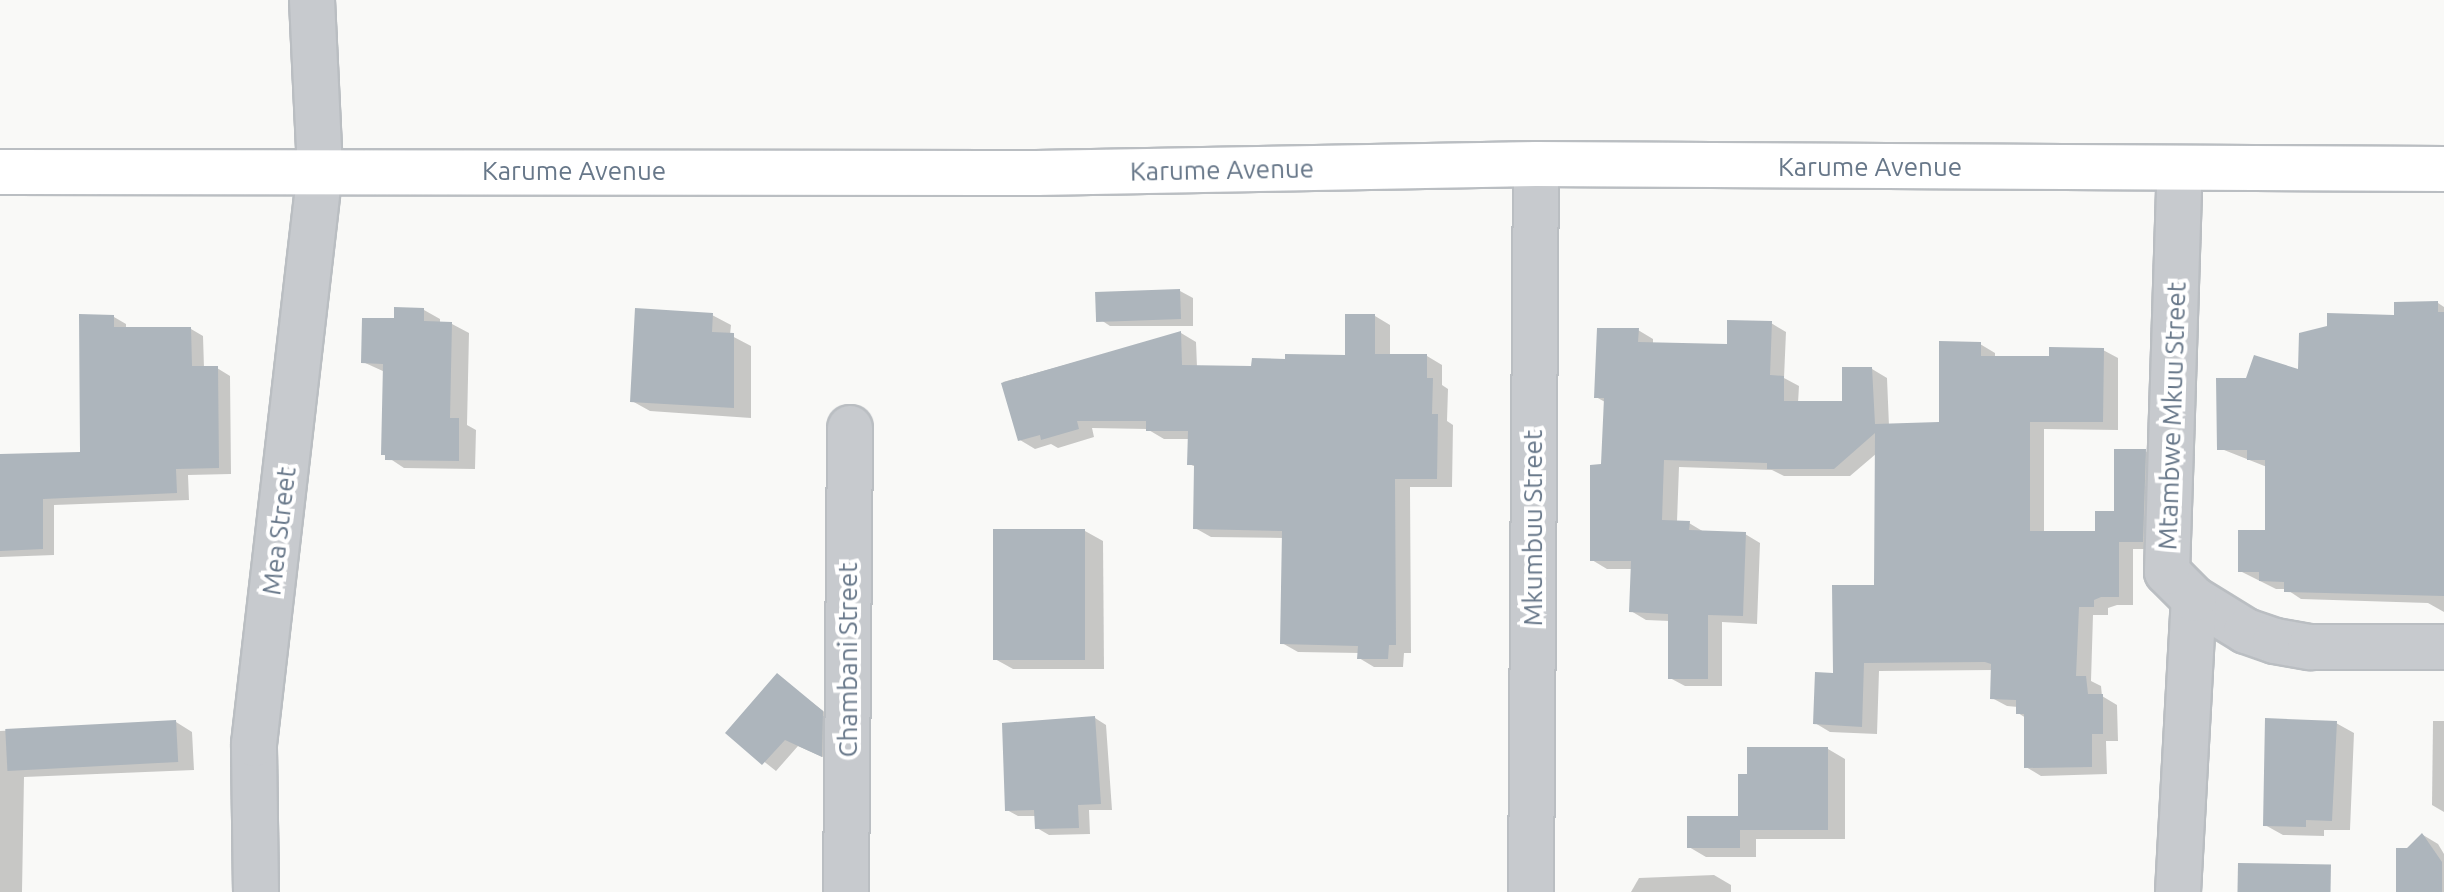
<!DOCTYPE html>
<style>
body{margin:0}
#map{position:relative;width:2444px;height:892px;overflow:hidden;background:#f9f9f7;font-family:Ubuntu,sans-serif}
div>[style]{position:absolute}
.shadow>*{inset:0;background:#0003}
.building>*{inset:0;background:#adb5bc;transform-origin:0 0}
.roads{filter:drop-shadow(2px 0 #babec2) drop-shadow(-2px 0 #babec2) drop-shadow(0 2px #babec2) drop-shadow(0 -2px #babec2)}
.minor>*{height:44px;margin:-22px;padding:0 22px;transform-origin:22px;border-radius:22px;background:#c7cace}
.major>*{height:44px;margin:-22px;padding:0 22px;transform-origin:22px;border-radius:22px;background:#fff}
span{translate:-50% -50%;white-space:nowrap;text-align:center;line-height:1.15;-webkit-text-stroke:8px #fff;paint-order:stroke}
.street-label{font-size:26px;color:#677789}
</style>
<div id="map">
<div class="shadow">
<i style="clip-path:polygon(1180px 291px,1193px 298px,1193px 326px,1110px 326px,1098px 318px)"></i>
<i style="clip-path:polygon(2438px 303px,2444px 307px,2444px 612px,2428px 603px,2301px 599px,2286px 589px,2276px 589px,2240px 571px,2267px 532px,2267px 467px,2219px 448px,2248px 380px,2300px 372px,2396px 317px)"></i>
<i style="clip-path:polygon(424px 310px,440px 319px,440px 323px,452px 324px,469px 333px,467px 425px,476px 430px,475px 469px,404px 468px,383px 454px,385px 372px,363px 362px,396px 320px)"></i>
<i style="clip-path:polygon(712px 315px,731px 325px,730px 335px,751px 346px,751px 418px,650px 411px,632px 401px)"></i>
<i style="clip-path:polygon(1375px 316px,1390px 325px,1390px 356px,1427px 356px,1442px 365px,1442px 385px,1448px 389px,1447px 421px,1453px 425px,1452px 487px,1410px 487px,1411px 653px,1404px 653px,1403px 667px,1374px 667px,1359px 658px,1359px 653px,1298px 652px,1282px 643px,1284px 538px,1211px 537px,1195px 528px,1196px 467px,1189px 464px,1190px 439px,1164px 439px,1147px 429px,1092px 428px,1094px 437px,1058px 448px,1051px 444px,1035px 449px,1020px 440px,1003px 382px,1181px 333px,1196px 342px,1197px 367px,1253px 368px,1287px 361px,1347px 357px)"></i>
<i style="clip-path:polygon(114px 317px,126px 324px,126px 329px,191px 329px,203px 336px,204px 368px,217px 368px,230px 376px,231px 474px,188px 475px,189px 500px,54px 505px,54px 555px,0 557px,0 456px,82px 454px)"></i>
<i style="clip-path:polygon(1771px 323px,1786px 332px,1784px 378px,1799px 386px,1798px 403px,1844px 403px,1872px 369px,1887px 378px,1889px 426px,1941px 424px,1980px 344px,1995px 353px,1995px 358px,2051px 358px,2103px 350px,2118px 358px,2118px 430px,2044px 429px,2044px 533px,2097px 533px,2116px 513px,2145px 451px,2160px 460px,2157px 549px,2133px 549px,2133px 605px,2117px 605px,2108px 608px,2108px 615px,2093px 615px,2091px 681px,2101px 686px,2102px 696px,2117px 705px,2118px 741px,2106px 741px,2107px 774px,2041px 776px,2026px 767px,2026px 718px,2018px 713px,2018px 707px,2007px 706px,1992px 698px,1993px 670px,1879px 671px,1877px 734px,1830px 732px,1815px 723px,1876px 587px,1877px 453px,1850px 476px,1784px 476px,1772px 470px,1679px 467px,1677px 522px,1689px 523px,1704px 532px,1745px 534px,1760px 543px,1757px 624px,1722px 622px,1722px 686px,1685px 686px,1670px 678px,1670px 621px,1646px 620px,1631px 611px,1633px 569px,1607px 569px,1592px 560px,1603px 466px,1605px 402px,1596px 397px,1638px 330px,1653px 339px,1653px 345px,1729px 347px)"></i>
<i style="clip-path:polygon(1085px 531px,1103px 541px,1104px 669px,1013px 669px,995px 659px)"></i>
<i style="clip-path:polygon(777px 676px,835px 720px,834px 762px,798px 746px,776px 771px,728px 733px)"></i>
<i style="clip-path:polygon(1095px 718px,1106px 725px,1112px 810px,1089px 810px,1090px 834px,1049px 835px,1037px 828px,1036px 816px,1018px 816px,1007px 810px)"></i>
<i style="clip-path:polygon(2433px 721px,2444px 721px,2444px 812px,2432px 805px)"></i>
<i style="clip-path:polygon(176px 722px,192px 732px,194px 770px,24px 777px,22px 892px,0 892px,0 731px)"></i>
<i style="clip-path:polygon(2336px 723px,2354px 733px,2350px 830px,2324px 830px,2324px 836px,2283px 835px,2265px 825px)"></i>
<i style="clip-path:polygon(1828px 749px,1845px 759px,1845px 839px,1756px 839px,1756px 857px,1706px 857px,1689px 847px,1740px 818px,1749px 776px)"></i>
<i style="clip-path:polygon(2423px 835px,2438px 844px,2444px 854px,2444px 892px,2398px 892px,2408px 850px)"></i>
<i style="clip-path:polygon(1714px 875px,1731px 885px,1731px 892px,1631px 892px,1639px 878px)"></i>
</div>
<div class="building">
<i style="left:1180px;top:289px;width:30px;height:85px;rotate:88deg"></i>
<i style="clip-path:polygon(2438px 301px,2438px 312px,2444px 312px,2444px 596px,2284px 592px,2284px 582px,2259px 581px,2259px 572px,2238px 572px,2238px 530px,2265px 530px,2265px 460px,2247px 460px,2247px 450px,2217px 450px,2216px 378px,2246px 378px,2254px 355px,2298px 369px,2299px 333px,2327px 326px,2327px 313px,2394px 315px,2394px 302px)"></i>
<i style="clip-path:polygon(394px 307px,424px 308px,424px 321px,452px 322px,450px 418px,459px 418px,459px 461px,385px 460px,385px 455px,381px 455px,383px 364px,361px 363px,362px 318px,394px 318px)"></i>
<i style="clip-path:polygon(635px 308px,713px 313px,712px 332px,734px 333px,734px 408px,630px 402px)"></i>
<i style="clip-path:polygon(79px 314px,114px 315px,114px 327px,191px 327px,192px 366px,218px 366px,219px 468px,176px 469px,177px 493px,43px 499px,43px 549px,0 551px,0 454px,80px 452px)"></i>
<i style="clip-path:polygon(1345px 314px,1375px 314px,1375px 354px,1427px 354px,1427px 378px,1433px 378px,1432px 414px,1438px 414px,1437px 479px,1395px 479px,1396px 645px,1389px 645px,1388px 659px,1357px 659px,1358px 646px,1280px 644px,1282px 531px,1193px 529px,1194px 465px,1187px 465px,1188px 431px,1146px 431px,1146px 421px,1077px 421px,1079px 429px,1041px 440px,1040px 435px,1018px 441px,1001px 383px,1181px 331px,1182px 365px,1251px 366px,1252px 358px,1285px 359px,1285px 354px,1345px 355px)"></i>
<i style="clip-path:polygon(1727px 320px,1772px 321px,1770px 375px,1784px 376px,1784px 401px,1842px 401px,1842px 367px,1872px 367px,1875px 424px,1939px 422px,1939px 341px,1981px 342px,1981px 356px,2049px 356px,2049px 347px,2104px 348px,2103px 422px,2030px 422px,2030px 531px,2095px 531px,2095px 511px,2114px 511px,2114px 449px,2146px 449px,2143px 542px,2119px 542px,2119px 597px,2101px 597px,2094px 600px,2094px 607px,2079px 607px,2076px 676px,2086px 676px,2088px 694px,2103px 694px,2103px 734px,2092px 734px,2092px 767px,2024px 768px,2024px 714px,2016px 714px,2016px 700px,1990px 699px,1991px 664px,1985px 662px,1864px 663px,1862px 727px,1813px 724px,1815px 672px,1833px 673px,1832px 585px,1874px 585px,1875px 433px,1834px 469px,1767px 469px,1767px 463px,1664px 460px,1662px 520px,1690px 521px,1689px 530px,1746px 532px,1743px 616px,1708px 615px,1708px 679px,1668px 679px,1668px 614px,1629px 612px,1631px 561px,1590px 561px,1590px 465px,1601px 464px,1604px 398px,1594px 398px,1597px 328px,1639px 328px,1638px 342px,1727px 344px)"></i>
<i style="left:993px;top:529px;width:92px;height:131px"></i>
<i style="clip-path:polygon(777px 673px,823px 711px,822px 757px,785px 740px,762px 765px,725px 733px)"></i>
<i style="clip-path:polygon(1095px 716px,1101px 804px,1078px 805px,1079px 828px,1035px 829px,1034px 810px,1005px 811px,1002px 723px)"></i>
<i style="clip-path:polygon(2265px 718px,2337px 721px,2332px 821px,2306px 820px,2306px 827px,2263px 826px)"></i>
<i style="left:176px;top:720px;width:42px;height:171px;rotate:87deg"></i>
<i style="clip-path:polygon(1747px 747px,1828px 747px,1828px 830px,1740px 830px,1740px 848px,1687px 848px,1687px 816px,1738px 816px,1738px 774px,1747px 774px)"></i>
<i style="clip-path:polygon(2422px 833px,2442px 862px,2442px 892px,2396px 892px,2396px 848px,2407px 848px)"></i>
<i style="left:2238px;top:863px;width:93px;height:29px;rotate:1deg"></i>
</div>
<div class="roads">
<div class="minor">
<i style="left:2194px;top:599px;width:61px;rotate:31.6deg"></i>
<i style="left:2246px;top:631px;width:31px;rotate:19deg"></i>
<i style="left:2275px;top:641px;width:36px;rotate:10deg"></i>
<i style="left:2310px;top:647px;width:134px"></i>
<i style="left:256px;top:892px;width:148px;rotate:-90.8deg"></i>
<i style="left:254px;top:744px;width:578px;rotate:-83.44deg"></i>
<i style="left:320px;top:170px;width:170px;rotate:-92.7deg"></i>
<i style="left:846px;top:892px;width:464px;rotate:-89.5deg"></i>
<i style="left:1531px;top:892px;width:728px;rotate:-89.61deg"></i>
<i style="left:2178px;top:892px;width:293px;rotate:-86.9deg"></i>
<i style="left:2194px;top:599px;width:38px;rotate:-135deg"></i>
<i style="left:2167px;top:572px;width:403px;rotate:-88.2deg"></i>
</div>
<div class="major">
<i style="left:0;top:172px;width:1036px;rotate:0.06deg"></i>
<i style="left:1036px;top:173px;width:500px;rotate:-1.03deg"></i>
<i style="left:1536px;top:164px;width:908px;rotate:0.32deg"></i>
</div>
</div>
<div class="street-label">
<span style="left:1870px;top:167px">Karume Avenue</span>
<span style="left:1222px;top:170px;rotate:-1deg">Karume Avenue</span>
<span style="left:574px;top:171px">Karume Avenue</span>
<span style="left:2172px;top:416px;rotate:-88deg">Mtambwe Mkuu Street</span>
<span style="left:1533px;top:528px;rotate:-90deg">Mkumbuu Street</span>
<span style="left:279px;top:531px;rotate:-83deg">Mea Street</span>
<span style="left:848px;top:660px;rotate:-90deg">Chambani Street</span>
</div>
</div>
